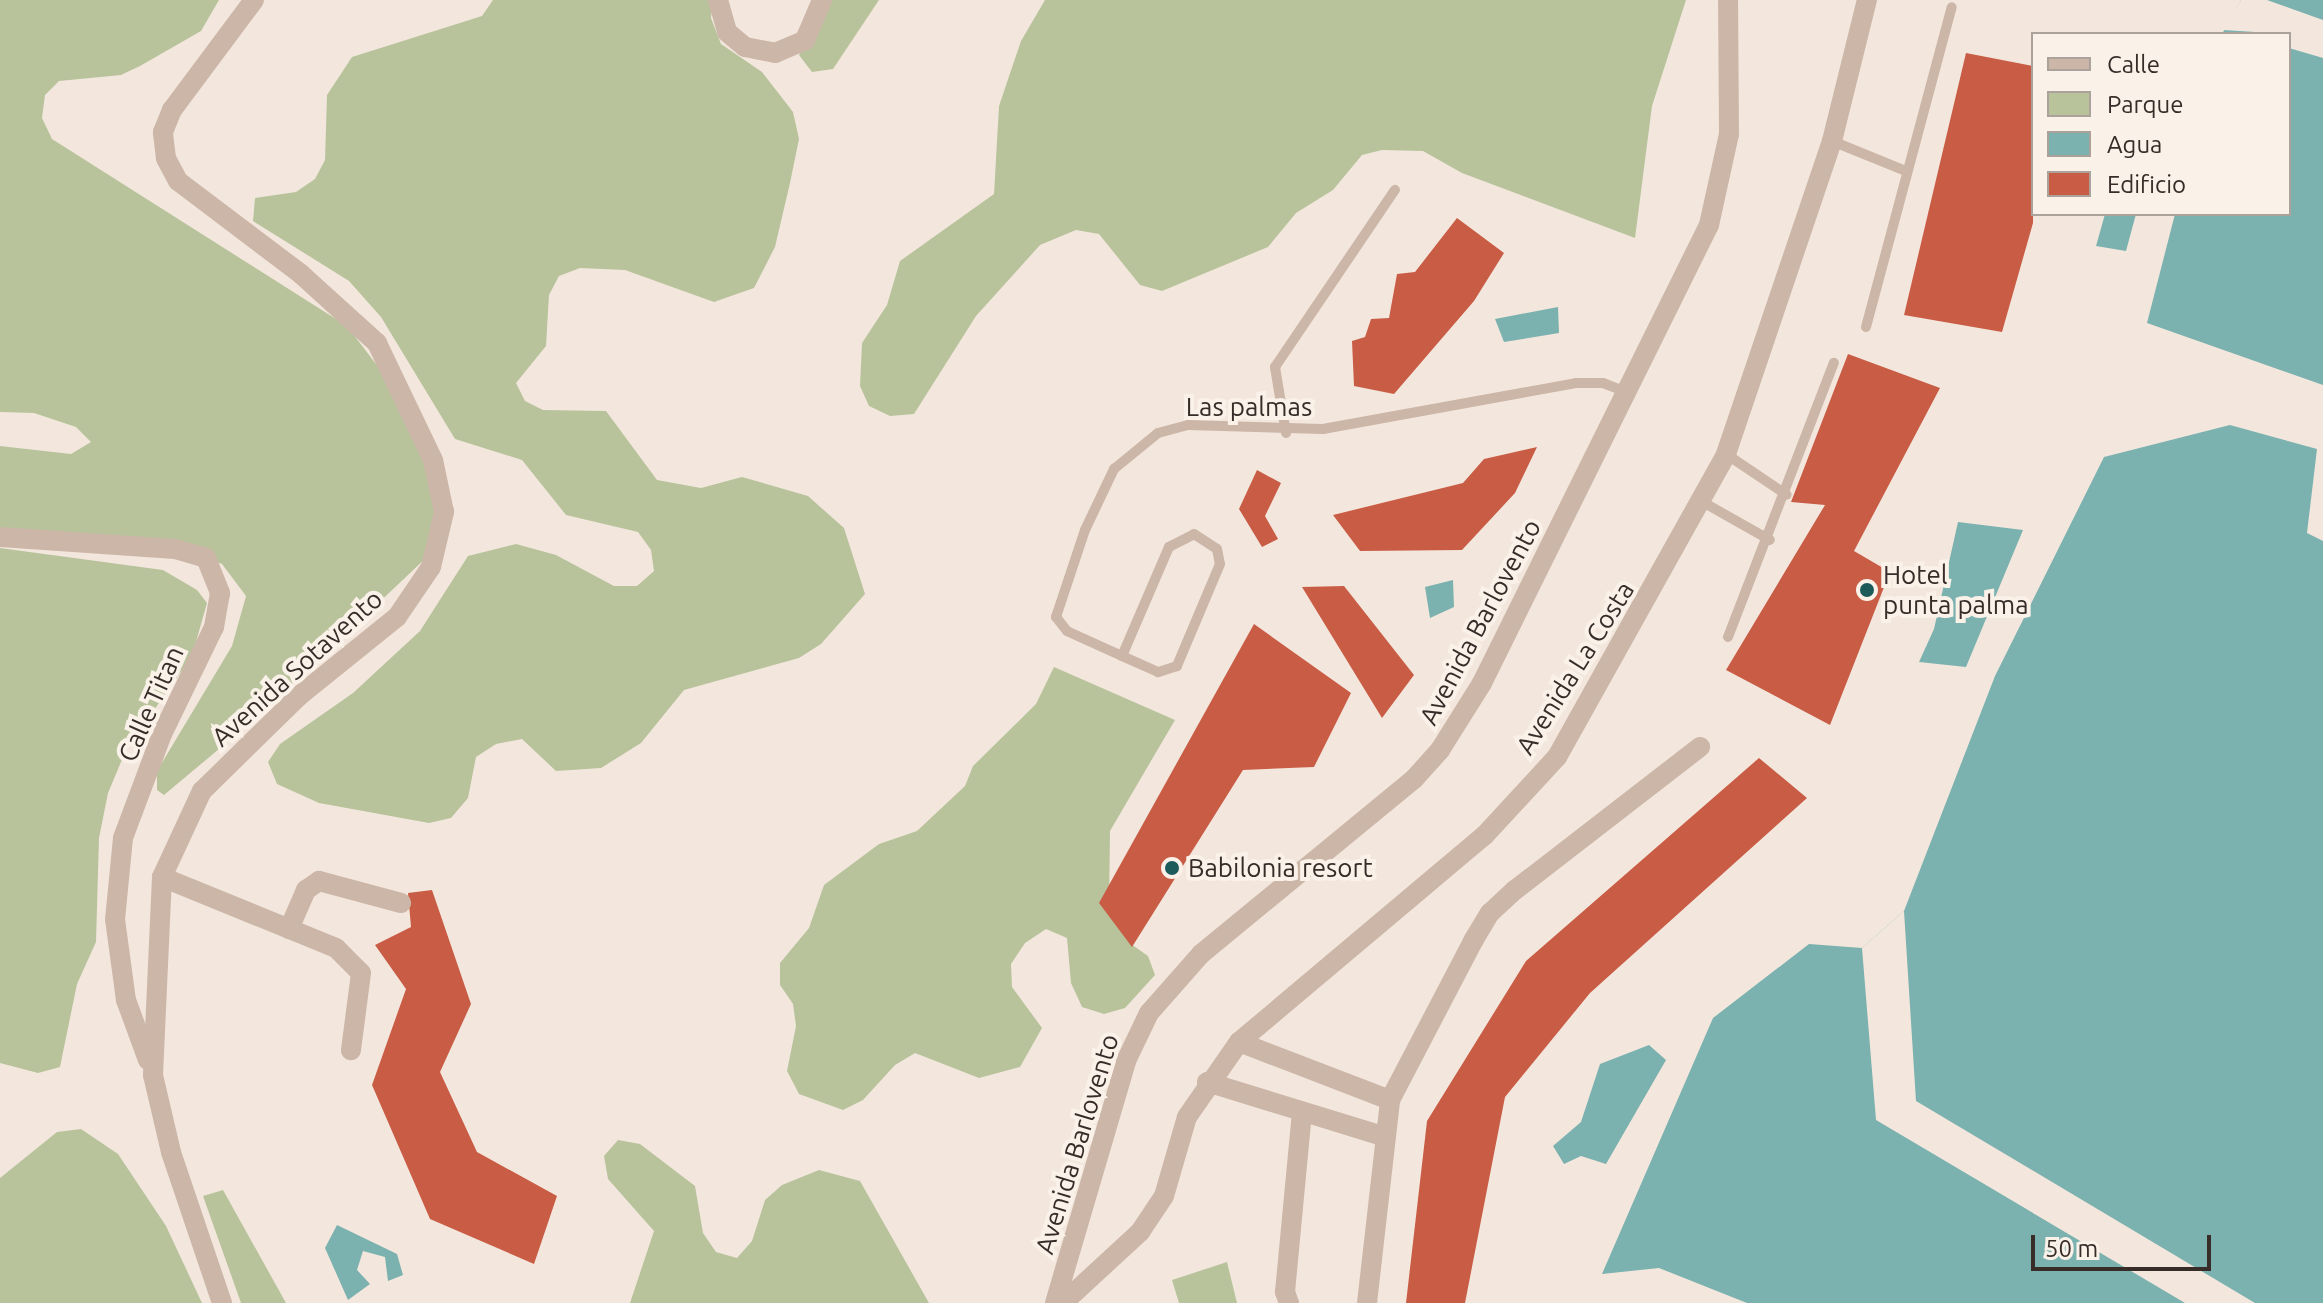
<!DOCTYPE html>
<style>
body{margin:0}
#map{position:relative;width:2323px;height:1303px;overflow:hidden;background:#f3e7dd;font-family:Ubuntu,sans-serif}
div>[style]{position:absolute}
.green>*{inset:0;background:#b8c39c}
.water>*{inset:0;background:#7bb1af}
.pier>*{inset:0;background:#f3e7dd}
.building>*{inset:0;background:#c95c45}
.service>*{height:10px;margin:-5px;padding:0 5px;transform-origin:5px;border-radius:5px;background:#ccb6a8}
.minor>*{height:20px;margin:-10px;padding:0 10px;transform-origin:10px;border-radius:10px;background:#ccb6a8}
.dots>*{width:22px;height:22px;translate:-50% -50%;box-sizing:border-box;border:4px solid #faf1e9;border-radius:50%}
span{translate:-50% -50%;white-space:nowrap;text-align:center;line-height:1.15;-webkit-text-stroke:8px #faf1e9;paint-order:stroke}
.street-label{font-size:26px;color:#382c29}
.poi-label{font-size:26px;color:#382c29}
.left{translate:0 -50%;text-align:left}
.legend{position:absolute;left:2031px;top:32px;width:260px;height:184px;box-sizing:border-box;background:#faf1e9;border:2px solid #aca29c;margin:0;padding:10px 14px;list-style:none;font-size:24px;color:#382c29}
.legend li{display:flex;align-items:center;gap:16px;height:40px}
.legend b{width:40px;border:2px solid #aca29c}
.scale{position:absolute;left:2031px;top:1235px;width:180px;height:36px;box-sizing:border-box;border:4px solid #382c29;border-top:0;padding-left:10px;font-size:24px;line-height:28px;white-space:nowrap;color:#382c29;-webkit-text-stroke:6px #faf1e9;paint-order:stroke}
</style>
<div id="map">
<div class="green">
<i style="clip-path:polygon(0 0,219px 0,201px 31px,140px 66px,121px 75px,59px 81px,45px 95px,42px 118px,52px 139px,347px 326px,379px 368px,429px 465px,438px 499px,427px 557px,262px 713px,164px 795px,157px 790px,157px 771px,232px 646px,246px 596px,222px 564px,183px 549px,0 529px,0 446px,71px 454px,91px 442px,76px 427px,34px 413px,0 412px)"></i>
<i style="clip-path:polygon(493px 0,713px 0,711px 18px,721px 44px,762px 72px,793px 112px,799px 139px,790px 183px,775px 247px,754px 288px,714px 302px,625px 270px,580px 268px,559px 276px,549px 295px,546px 346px,516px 383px,525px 401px,543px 410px,606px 411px,657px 480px,701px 488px,742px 477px,808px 496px,844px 528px,865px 594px,821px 644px,799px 658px,684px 690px,641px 743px,601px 768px,556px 771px,522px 739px,496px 744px,476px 757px,468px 798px,451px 818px,429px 823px,319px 803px,277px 784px,268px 762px,280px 744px,353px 693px,420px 631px,468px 556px,516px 544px,556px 555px,614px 586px,637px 586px,654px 571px,651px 550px,638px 532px,566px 515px,522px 460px,455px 439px,381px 317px,349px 281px,253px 221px,255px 198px,296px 192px,315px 179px,325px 160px,327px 95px,352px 57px,482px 16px)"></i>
<i style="clip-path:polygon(819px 0,879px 0,833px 69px,812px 72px,799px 55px,816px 28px)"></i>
<i style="clip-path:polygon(1045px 0,1686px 0,1652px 106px,1635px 238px,1462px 173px,1423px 151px,1382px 150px,1362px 155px,1333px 190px,1296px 213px,1268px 247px,1162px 291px,1140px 285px,1099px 234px,1076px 230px,1040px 245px,976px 316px,914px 414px,890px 416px,869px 406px,860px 386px,862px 343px,887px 305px,900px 261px,994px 194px,999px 106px,1021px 41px)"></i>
<i style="clip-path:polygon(0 548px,163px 570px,197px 590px,207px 603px,192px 656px,126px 750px,108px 793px,99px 838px,96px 942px,77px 984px,60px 1067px,38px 1073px,0 1063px)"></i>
<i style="clip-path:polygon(1054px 667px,1175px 720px,1110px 831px,1109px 907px,1131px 944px,1148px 956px,1155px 975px,1125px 1008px,1104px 1014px,1082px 1007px,1071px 983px,1067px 938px,1046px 929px,1025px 943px,1011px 964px,1012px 987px,1042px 1028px,1020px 1067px,979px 1078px,915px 1053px,895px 1065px,863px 1100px,843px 1110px,799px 1094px,787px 1071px,796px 1026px,793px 1004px,780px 985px,780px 963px,809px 928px,824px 885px,879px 844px,917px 831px,965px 786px,973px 766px,1036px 704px)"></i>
<i style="clip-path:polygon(81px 1129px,118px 1154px,166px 1226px,202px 1303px,0 1303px,0 1178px,57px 1132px)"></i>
<i style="clip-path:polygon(618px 1140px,640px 1144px,695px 1186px,703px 1233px,716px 1252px,737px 1258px,752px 1241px,765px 1200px,782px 1185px,819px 1170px,860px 1181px,929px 1303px,630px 1303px,654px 1231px,608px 1179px,604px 1156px)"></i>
<i style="clip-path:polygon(223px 1190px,286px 1303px,241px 1303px,203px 1196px)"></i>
<i style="clip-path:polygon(1227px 1262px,1237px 1303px,1179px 1303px,1172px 1280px)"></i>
</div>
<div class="water">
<i style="clip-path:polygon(2241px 0,2323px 0,2323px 385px,2147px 323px,2175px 214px,2289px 214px,2289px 34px,2222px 34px)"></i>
<i style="clip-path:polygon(2105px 214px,2136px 214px,2126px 251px,2096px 246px)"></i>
<i style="clip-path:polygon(1558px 307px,1559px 333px,1504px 342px,1495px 319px)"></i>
<i style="clip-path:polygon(2230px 425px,2317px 449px,2307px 533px,2323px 541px,2323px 1303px,1747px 1303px,1659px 1268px,1602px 1274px,1713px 1018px,1809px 944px,1862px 948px,1904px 911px,1995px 676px,2104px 457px)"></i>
<i style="clip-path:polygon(1958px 522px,2023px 530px,1966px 667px,1919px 662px,1934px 629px)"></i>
<i style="clip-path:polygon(1453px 580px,1454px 607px,1430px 618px,1425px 587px)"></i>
<i style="clip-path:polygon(1649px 1045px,1666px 1060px,1606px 1164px,1581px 1156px,1564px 1164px,1553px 1146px,1581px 1122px,1600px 1064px)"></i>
<i style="clip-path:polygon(337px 1225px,397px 1254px,403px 1275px,388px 1281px,385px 1257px,363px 1251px,357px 1270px,370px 1284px,348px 1300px,325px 1248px)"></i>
</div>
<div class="pier">
<i style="clip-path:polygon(2241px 0,2267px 0,2323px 20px,2323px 58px,2289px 48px,2289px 34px,2223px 30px)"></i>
<i style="clip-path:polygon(1904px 911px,1916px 1101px,2255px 1303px,2185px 1303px,1876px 1120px,1862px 948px)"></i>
</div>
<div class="building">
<i style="clip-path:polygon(1966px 53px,2033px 66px,2033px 223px,2002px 332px,1904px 315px)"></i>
<i style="clip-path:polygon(1457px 218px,1504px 253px,1474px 301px,1394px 394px,1354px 386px,1352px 341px,1365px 337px,1371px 319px,1389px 318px,1397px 274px,1415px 272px)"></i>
<i style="clip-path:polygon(1848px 354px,1940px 388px,1854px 551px,1890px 572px,1830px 725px,1726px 670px,1825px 505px,1791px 502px)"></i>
<i style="clip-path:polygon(1537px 447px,1515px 493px,1462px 550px,1360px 551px,1333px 515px,1463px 483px,1484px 459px)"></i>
<i style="clip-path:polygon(1257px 470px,1281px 483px,1265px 516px,1278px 539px,1262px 547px,1239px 509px)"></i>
<i style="clip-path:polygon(1344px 586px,1414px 675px,1382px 718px,1302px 587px)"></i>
<i style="clip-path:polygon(1254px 624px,1351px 693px,1314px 767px,1243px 770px,1132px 947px,1099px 903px)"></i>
<i style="clip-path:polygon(1759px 758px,1807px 798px,1590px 993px,1505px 1097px,1465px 1303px,1406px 1303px,1427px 1121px,1526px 961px)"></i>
<i style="clip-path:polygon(432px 890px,471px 1004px,440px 1072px,477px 1152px,557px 1196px,534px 1264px,430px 1219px,372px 1085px,406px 989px,375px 945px,411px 927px,408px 893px)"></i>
</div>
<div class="service">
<i style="left:1832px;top:141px;width:80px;rotate:22.1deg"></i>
<i style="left:1866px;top:327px;width:331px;rotate:-75deg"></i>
<i style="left:1286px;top:433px;width:67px;rotate:-99.5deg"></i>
<i style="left:1275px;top:367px;width:214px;rotate:-55.9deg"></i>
<i style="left:1726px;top:454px;width:73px;rotate:33.9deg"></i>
<i style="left:1701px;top:501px;width:79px;rotate:29.5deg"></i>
<i style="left:1728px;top:637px;width:294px;rotate:-68.9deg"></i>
<i style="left:1122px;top:656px;width:119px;rotate:-66.7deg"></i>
<i style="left:1169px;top:547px;width:28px;rotate:-27deg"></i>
<i style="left:1194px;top:534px;width:27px;rotate:33deg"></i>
<i style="left:1217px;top:549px;width:15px;rotate:79deg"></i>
<i style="left:1220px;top:564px;width:111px;rotate:112.9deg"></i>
<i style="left:1177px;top:666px;width:20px;rotate:162deg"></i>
<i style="left:1158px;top:672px;width:39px;rotate:-156deg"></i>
<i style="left:1122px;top:656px;width:60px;rotate:-155.6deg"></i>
<i style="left:1067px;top:631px;width:18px;rotate:-128deg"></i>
<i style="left:1056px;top:617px;width:92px;rotate:-71.6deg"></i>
<i style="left:1085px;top:530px;width:68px;rotate:-64.6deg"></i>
<i style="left:1114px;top:469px;width:57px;rotate:-39.3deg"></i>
<i style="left:1158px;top:433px;width:31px;rotate:-15deg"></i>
<i style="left:1188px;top:425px;width:135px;rotate:1.7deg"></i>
<i style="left:1323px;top:429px;width:257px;rotate:-10.3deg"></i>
<i style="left:1576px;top:383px;width:27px"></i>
<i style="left:1603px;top:383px;width:26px;rotate:21deg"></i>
</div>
<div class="minor">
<i style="left:718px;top:0;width:33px;rotate:74deg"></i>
<i style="left:727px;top:32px;width:23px;rotate:40deg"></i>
<i style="left:745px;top:47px;width:31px;rotate:11deg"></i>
<i style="left:775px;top:53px;width:33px;rotate:-23deg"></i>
<i style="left:805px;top:40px;width:43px;rotate:-67deg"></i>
<i style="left:0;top:537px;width:175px;rotate:3.9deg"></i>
<i style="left:175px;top:549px;width:32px;rotate:16deg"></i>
<i style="left:206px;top:558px;width:38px;rotate:68deg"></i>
<i style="left:220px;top:593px;width:35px;rotate:100deg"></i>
<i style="left:214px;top:627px;width:119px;rotate:115.9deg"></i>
<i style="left:162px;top:734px;width:111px;rotate:110.6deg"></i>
<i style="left:123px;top:838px;width:81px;rotate:95.6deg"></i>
<i style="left:115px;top:919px;width:82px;rotate:82.3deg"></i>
<i style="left:126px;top:1000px;width:64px;rotate:69.9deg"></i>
<i style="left:162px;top:877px;width:188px;rotate:22.2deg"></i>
<i style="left:336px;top:948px;width:35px;rotate:45deg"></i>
<i style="left:361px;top:973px;width:78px;rotate:97.4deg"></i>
<i style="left:289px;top:929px;width:43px;rotate:-66.4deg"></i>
<i style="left:306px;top:890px;width:16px;rotate:-35deg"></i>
<i style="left:319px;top:881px;width:85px;rotate:15deg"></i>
<i style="left:1239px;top:1042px;width:162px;rotate:21deg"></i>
<i style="left:1207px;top:1082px;width:184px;rotate:17.1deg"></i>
<i style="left:222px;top:1303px;width:159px;rotate:-108.7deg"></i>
<i style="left:171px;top:1152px;width:79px;rotate:-103.2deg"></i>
<i style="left:153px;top:1075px;width:198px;rotate:-87.4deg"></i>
<i style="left:162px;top:877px;width:95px;rotate:-65.1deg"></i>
<i style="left:202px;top:791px;width:136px;rotate:-44.4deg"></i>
<i style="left:299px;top:696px;width:126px;rotate:-38.9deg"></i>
<i style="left:397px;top:617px;width:60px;rotate:-55.8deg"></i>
<i style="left:431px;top:567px;width:57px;rotate:-76.7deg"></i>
<i style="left:444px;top:512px;width:53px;rotate:-101.9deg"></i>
<i style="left:433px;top:460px;width:130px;rotate:-115.6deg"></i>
<i style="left:377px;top:343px;width:103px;rotate:-137.8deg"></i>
<i style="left:301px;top:274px;width:154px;rotate:-142.9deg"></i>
<i style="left:178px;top:181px;width:26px;rotate:-118deg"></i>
<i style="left:166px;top:158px;width:26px;rotate:-97deg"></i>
<i style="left:163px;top:132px;width:24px;rotate:-68deg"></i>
<i style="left:172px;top:110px;width:137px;rotate:-53.3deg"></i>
<i style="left:1055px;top:1303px;width:252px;rotate:-73.6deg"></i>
<i style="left:1126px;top:1061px;width:53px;rotate:-64.4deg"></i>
<i style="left:1149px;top:1013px;width:79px;rotate:-48.6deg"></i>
<i style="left:1201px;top:954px;width:276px;rotate:-39.4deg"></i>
<i style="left:1414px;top:779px;width:39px;rotate:-48deg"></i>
<i style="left:1440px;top:750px;width:79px;rotate:-57.9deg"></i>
<i style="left:1482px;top:683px;width:511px;rotate:-63.64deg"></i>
<i style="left:1709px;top:225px;width:93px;rotate:-77.6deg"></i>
<i style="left:1729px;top:134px;width:134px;rotate:-90.4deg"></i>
<i style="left:1063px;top:1303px;width:105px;rotate:-42.7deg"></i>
<i style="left:1140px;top:1232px;width:43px;rotate:-56.3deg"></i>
<i style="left:1164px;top:1196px;width:82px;rotate:-73.8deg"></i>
<i style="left:1187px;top:1117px;width:91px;rotate:-55.3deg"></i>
<i style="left:1239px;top:1042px;width:320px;rotate:-40.1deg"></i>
<i style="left:1484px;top:836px;width:108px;rotate:-47.3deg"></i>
<i style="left:1557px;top:757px;width:347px;rotate:-60.8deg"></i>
<i style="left:1726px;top:454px;width:330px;rotate:-71.3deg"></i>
<i style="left:1832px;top:141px;width:145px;rotate:-76.1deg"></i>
<i style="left:1289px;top:1303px;width:12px;rotate:-110deg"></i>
<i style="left:1285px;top:1292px;width:181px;rotate:-84.6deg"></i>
<i style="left:1367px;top:1303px;width:204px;rotate:-83.5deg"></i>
<i style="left:1390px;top:1100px;width:179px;rotate:-62.4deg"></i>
<i style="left:1473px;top:941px;width:33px;rotate:-59deg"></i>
<i style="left:1490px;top:913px;width:34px;rotate:-43deg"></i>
<i style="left:1515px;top:890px;width:234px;rotate:-37.7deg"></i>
</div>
<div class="dots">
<i style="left:1867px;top:590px;background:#1d5b5b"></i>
<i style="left:1172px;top:868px;background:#1d5b5b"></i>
</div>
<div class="street-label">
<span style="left:1249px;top:407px">Las palmas</span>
<span style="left:1480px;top:622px;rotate:-62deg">Avenida Barlovento</span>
<span style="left:297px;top:668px;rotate:-42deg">Avenida Sotavento</span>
<span style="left:1575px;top:668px;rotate:-58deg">Avenida La Costa</span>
<span style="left:151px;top:704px;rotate:-66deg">Calle Titan</span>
<span style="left:1077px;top:1144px;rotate:-73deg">Avenida Barlovento</span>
</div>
<div class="poi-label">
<span class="left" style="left:1883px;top:590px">Hotel<br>punta palma</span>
<span class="left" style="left:1188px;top:868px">Babilonia resort</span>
</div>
<ul class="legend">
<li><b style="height:10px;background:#ccb6a8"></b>Calle</li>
<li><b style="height:22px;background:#b8c39c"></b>Parque</li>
<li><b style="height:22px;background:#7bb1af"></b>Agua</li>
<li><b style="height:22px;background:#c95c45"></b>Edificio</li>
</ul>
<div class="scale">50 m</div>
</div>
